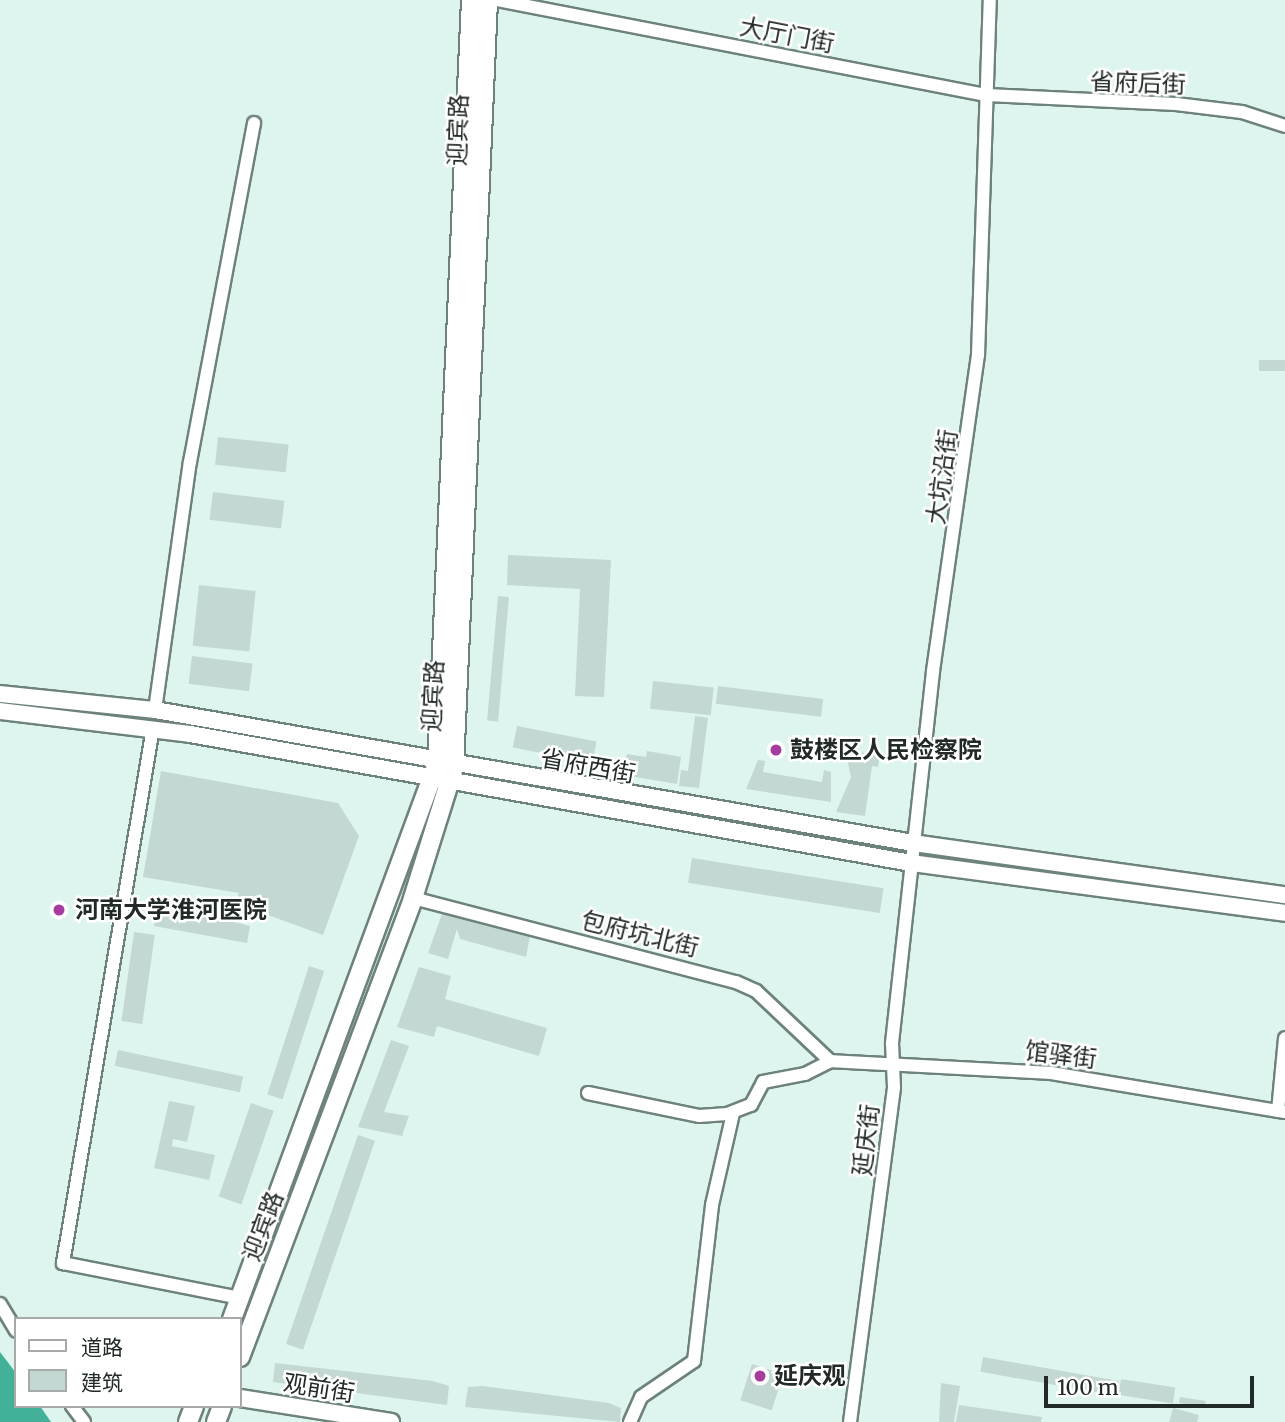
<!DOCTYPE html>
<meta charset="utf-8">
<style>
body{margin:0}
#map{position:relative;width:1285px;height:1422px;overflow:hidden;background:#def4ee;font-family:Merriweather,"Noto Sans SC",serif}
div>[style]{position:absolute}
.water>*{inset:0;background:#43b19a}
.building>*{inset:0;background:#c3d8d2;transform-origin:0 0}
.roads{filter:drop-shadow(2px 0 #6e827c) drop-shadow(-2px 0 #6e827c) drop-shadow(0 2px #6e827c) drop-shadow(0 -2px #6e827c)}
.minor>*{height:12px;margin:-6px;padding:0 6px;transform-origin:6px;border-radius:6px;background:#fff}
.tertiary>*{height:16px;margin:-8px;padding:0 8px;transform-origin:8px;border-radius:8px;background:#fff}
.secondary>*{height:18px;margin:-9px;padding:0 9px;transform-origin:9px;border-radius:9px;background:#fff}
.dots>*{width:19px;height:19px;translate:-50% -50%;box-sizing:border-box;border:4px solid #fff;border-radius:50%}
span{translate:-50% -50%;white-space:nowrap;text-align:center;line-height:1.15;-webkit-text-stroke:5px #fff;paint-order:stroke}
.street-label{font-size:24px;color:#222a28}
.poi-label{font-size:24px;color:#222a28;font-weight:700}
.left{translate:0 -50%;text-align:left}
.legend{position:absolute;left:14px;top:1317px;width:228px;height:91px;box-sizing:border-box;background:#fff;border:2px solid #a7aaa9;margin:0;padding:9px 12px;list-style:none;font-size:21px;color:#222a28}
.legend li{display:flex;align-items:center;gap:14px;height:35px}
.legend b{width:35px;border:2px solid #a7aaa9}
.scale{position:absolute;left:1044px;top:1376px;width:210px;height:32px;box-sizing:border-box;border:4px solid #222a28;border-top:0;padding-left:9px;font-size:21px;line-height:24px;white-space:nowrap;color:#222a28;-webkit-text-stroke:5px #fff;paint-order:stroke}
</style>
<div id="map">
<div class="water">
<i style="clip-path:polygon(0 1352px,16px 1373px,16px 1406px,40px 1406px,51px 1422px,0 1422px)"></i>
</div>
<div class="building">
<i style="left:1259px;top:360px;width:26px;height:11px"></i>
<i style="left:218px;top:437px;width:71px;height:28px;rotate:6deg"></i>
<i style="left:213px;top:492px;width:72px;height:28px;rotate:7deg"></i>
<i style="clip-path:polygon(508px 555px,611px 560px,604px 697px,575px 696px,580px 589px,507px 585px)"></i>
<i style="left:199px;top:585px;width:57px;height:61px;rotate:6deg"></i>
<i style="left:498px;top:596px;width:11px;height:125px;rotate:5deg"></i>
<i style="left:192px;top:656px;width:61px;height:28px;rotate:7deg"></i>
<i style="left:653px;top:681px;width:61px;height:28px;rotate:6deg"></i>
<i style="left:718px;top:686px;width:106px;height:18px;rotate:7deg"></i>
<i style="clip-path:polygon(695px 716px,708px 718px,699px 788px,679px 786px,681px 770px,688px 771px)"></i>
<i style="left:517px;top:726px;width:81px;height:22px;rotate:11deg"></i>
<i style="clip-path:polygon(845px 750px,880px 755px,878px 767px,872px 766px,865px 816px,836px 812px,851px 777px)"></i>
<i style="clip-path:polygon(647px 751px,681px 757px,677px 784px,623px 775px,627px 754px,646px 757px)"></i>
<i style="clip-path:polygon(758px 760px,765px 761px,763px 772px,822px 782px,824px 770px,831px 772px,831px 802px,746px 789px)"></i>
<i style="clip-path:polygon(161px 771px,338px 803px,359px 836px,323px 935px,235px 903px,239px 893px,143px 877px)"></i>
<i style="left:692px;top:858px;width:194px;height:25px;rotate:9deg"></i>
<i style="clip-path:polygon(178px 908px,250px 926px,247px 943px,154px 926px,157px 910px,177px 913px)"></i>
<i style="clip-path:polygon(444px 908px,531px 931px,526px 957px,460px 939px,457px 929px,448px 959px,428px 953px)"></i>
<i style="left:134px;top:932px;width:21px;height:90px;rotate:8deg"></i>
<i style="left:309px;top:966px;width:16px;height:135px;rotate:18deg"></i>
<i style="clip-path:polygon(419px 967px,451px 976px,445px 999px,547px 1028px,539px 1056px,437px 1026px,434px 1037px,397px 1027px)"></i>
<i style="clip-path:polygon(391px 1040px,409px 1046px,384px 1112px,409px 1116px,402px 1136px,358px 1127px)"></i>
<i style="left:118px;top:1050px;width:128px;height:16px;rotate:12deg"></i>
<i style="clip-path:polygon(169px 1101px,195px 1106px,187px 1142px,173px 1139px,172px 1146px,215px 1155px,209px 1180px,154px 1168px)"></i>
<i style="left:251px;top:1103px;width:24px;height:99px;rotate:19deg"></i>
<i style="left:358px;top:1135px;width:18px;height:221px;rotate:19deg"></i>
<i style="left:983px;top:1357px;width:138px;height:15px;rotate:10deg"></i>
<i style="clip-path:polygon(275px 1363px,433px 1381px,449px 1386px,447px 1405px,273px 1382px)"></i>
<i style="left:752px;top:1364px;width:33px;height:38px;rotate:18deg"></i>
<i style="left:1121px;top:1379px;width:55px;height:16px;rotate:9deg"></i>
<i style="clip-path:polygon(941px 1383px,960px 1386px,954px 1422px,939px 1422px)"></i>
<i style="clip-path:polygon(483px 1386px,609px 1403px,621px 1408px,620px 1422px,465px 1407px,468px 1387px)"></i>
<i style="clip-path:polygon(1180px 1397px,1206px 1401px,1204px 1408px,1179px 1403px)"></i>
<i style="clip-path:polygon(959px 1405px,1042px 1417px,1041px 1422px,956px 1422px)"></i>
<i style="clip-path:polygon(1173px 1408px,1199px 1415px,1197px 1422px,1169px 1422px)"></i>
</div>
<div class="roads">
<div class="minor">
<i style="left:497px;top:0;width:499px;rotate:11deg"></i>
<i style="left:987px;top:95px;width:189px;rotate:2.7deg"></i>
<i style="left:1176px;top:104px;width:66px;rotate:6.9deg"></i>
<i style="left:1242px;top:112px;width:45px;rotate:18deg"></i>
<i style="left:155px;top:710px;width:250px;rotate:-82deg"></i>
<i style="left:190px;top:462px;width:345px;rotate:-79.3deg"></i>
<i style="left:153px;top:728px;width:543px;rotate:99.55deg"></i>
<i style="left:63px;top:1263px;width:179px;rotate:11.2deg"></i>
<i style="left:413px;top:898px;width:334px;rotate:14.6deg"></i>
<i style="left:736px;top:982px;width:22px;rotate:24deg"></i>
<i style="left:756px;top:991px;width:102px;rotate:43.4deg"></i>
<i style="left:830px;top:1061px;width:221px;rotate:3.1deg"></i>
<i style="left:1051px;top:1073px;width:237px;rotate:9.5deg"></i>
<i style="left:588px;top:1093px;width:113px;rotate:11.7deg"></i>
<i style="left:699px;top:1116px;width:28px;rotate:-4deg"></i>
<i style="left:727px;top:1114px;width:26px;rotate:-21deg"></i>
<i style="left:751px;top:1105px;width:26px;rotate:-62deg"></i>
<i style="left:763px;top:1082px;width:43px;rotate:-10.8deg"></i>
<i style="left:805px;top:1074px;width:28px;rotate:-27deg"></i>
<i style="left:1278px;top:1111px;width:73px;rotate:-84.5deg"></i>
<i style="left:0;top:1304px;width:31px;rotate:59deg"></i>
<i style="left:72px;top:1406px;width:20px;rotate:53deg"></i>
<i style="left:630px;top:1422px;width:27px;rotate:-66deg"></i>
<i style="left:641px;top:1397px;width:64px;rotate:-34.2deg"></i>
<i style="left:694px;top:1361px;width:157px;rotate:-83.4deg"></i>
<i style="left:712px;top:1205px;width:94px;rotate:-77.1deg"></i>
<i style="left:850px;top:1422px;width:338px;rotate:-82.5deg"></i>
<i style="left:894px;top:1087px;width:44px;rotate:-92.6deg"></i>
<i style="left:892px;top:1043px;width:374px;rotate:-83.7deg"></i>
<i style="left:933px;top:671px;width:319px;rotate:-81.9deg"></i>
<i style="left:978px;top:355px;width:355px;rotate:-88.1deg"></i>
</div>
<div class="tertiary">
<i style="left:0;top:694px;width:156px;rotate:5.9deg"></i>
<i style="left:155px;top:710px;width:770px;rotate:9.95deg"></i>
<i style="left:913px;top:843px;width:376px;rotate:8deg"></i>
<i style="left:0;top:711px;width:191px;rotate:6.9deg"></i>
<i style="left:190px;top:734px;width:732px;rotate:10.14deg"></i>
<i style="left:911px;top:863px;width:377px;rotate:7.6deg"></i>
<i style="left:240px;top:1398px;width:153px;rotate:9deg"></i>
</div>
<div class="secondary">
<i style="left:232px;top:1319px;width:592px;rotate:-69.73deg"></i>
<i style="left:437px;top:764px;width:765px;rotate:-87.45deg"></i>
<i style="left:240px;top:1357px;width:491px;rotate:-69.3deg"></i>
<i style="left:413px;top:898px;width:137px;rotate:-72.6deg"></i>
<i style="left:454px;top:767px;width:768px;rotate:-87.46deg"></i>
<i style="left:188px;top:1422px;width:17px;rotate:-69deg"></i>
<i style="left:216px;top:1422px;width:17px;rotate:-69deg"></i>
</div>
</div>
<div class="dots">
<i style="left:776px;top:750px;background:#a53c9e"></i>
<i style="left:59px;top:910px;background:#a53c9e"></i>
<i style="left:760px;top:1376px;background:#a53c9e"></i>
</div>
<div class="street-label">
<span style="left:787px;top:35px;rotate:11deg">大厅门街</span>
<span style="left:1138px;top:83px;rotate:2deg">省府后街</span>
<span style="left:458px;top:130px;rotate:-88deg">迎宾路</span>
<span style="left:942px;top:477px;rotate:-82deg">大坑沿街</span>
<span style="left:433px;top:696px;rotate:-87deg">迎宾路</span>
<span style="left:588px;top:766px;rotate:10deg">省府西街</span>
<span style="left:640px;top:934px;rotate:14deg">包府坑北街</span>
<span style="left:1061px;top:1055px;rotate:7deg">馆驿街</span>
<span style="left:866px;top:1140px;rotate:-83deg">延庆街</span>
<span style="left:263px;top:1226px;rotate:-69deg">迎宾路</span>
<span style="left:319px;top:1388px;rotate:9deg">观前街</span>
</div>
<div class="poi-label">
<span class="left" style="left:790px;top:750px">鼓楼区人民检察院</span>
<span class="left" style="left:75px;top:910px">河南大学淮河医院</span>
<span class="left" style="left:774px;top:1376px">延庆观</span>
</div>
<ul class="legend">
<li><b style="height:9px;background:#fff"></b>道路</li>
<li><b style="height:19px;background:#c3d8d2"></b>建筑</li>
</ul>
<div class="scale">100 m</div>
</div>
